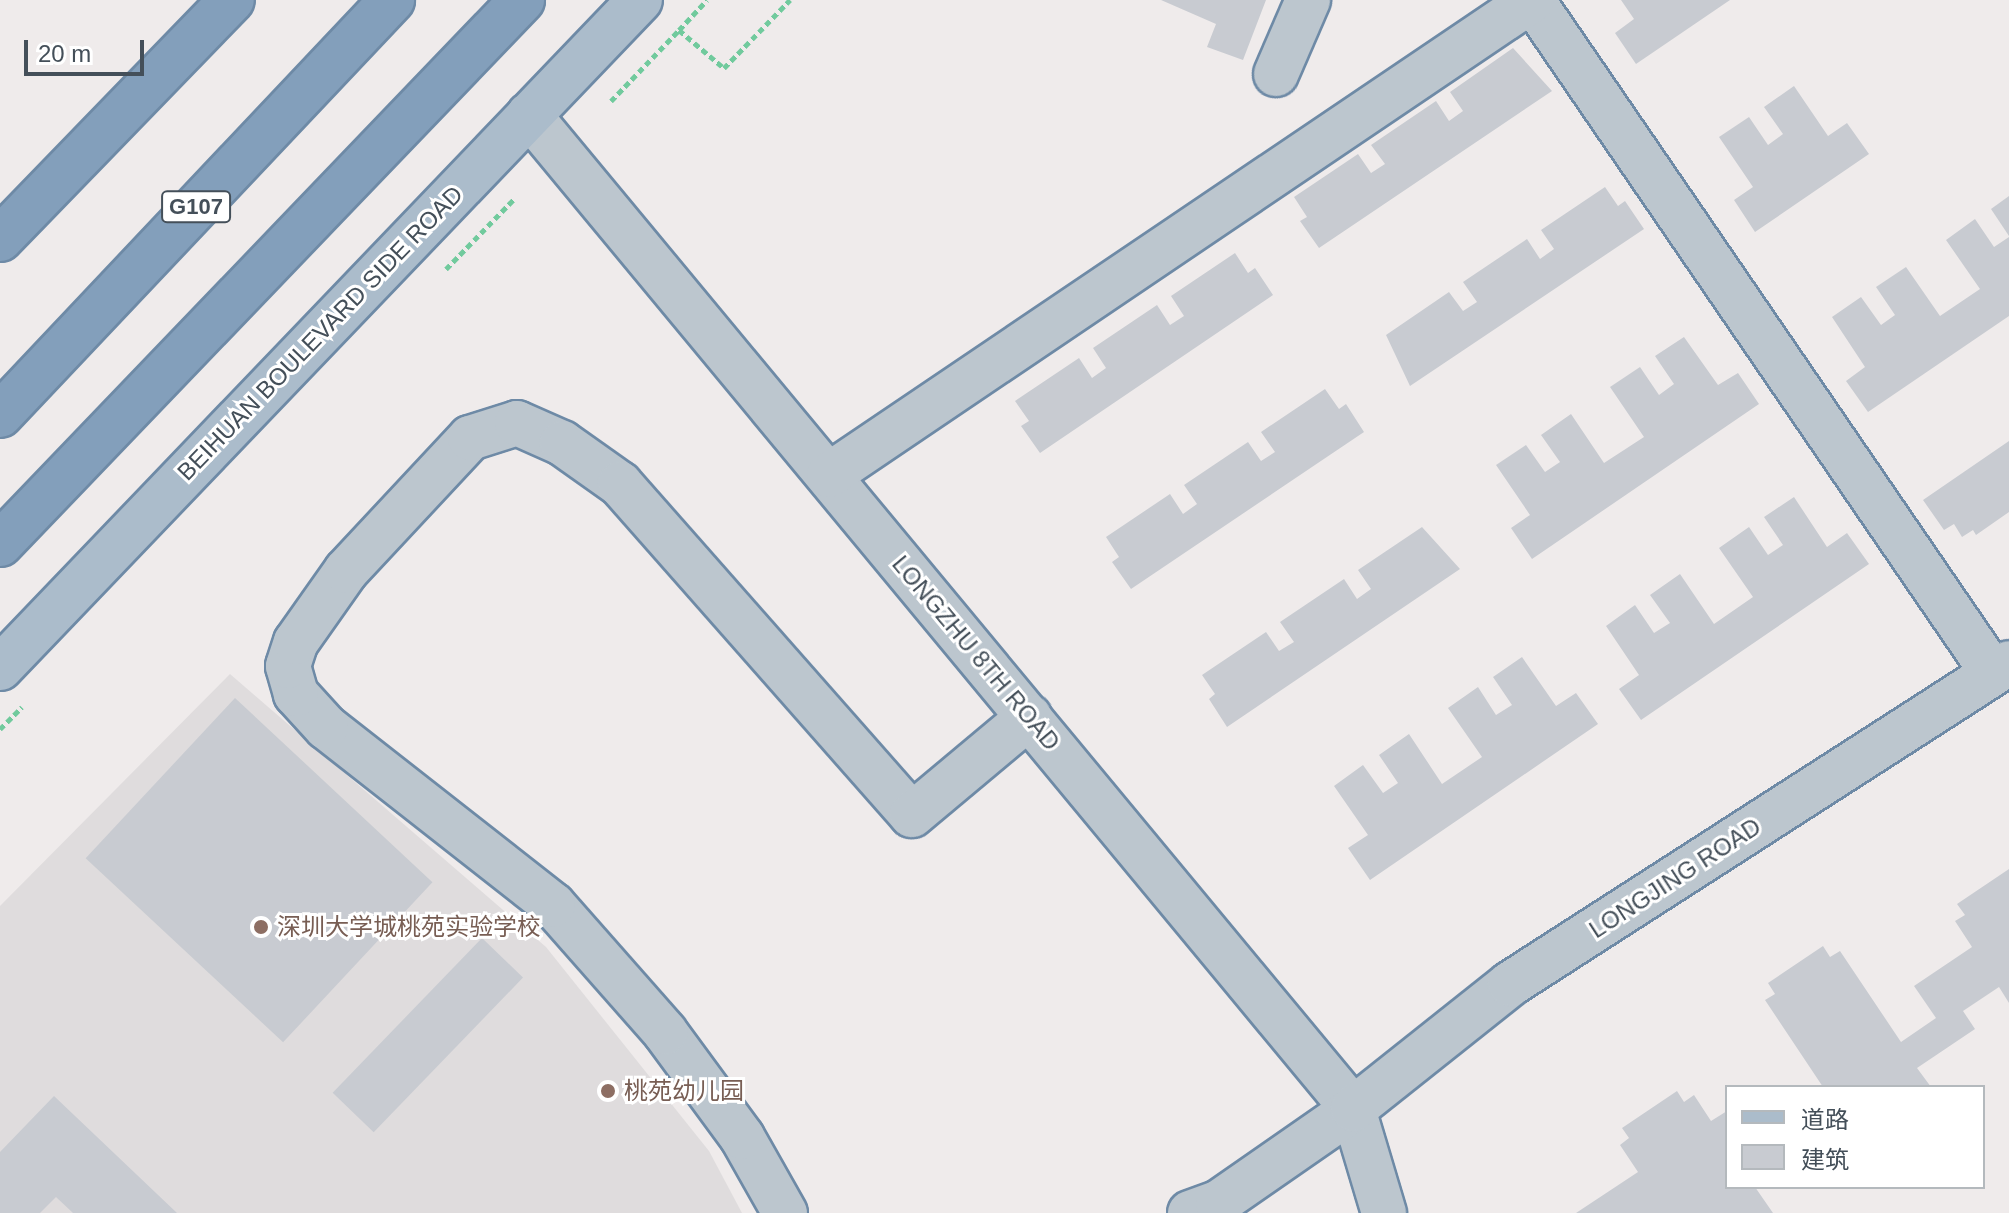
<!DOCTYPE html>
<meta charset="utf-8">
<style>
body{margin:0}
#map{position:relative;width:2009px;height:1213px;overflow:hidden;background:#efebeb;font-family:Helvetica,"Noto Sans SC",sans-serif}
div>[style]{position:absolute}
.education>*{inset:0;background:#dfdcdd}
.building>*{inset:0;background:#c8cbd1;transform-origin:0 0}
.path>*{height:5px;margin-top:-2.5px;transform-origin:0;background:repeating-linear-gradient(90deg,#71ca9d 0 6px,transparent 0 10px)}
.roads{filter:drop-shadow(2px 0 #6e8aa6) drop-shadow(-2px 0 #6e8aa6) drop-shadow(0 2px #6e8aa6) drop-shadow(0 -2px #6e8aa6)}
.minor>*{height:44px;margin:-22px;padding:0 22px;transform-origin:22px;border-radius:22px;background:#bcc6ce}
.major>*{height:44px;margin:-22px;padding:0 22px;transform-origin:22px;border-radius:22px;background:#abbccb}
.highway>*{height:44px;margin:-22px;padding:0 22px;transform-origin:22px;border-radius:22px;background:#839fbb}
.dots>*{width:22px;height:22px;translate:-50% -50%;box-sizing:border-box;border:4px solid #fff;border-radius:50%}
span{translate:-50% -50%;white-space:nowrap;text-align:center;line-height:1.15;-webkit-text-stroke:6px #fff;paint-order:stroke}
.shield-label span{padding:2px 6px;background:#fff;border:2px solid;border-radius:6px;-webkit-text-stroke-width:0}
.shield-label{font-size:22px;color:#444f59;font-weight:700}
.street-label{font-size:24px;color:#444f59}
.education-label{font-size:24px;color:#785e54}
.left{translate:0 -50%;text-align:left}
.legend{position:absolute;left:1725px;top:1085px;width:260px;height:104px;box-sizing:border-box;background:#fff;border:2px solid #b4b9bd;margin:0;padding:10px 14px;list-style:none;font-size:24px;color:#444f59}
.legend li{display:flex;align-items:center;gap:16px;height:40px}
.legend b{width:40px;border:2px solid #b4b9bd}
.scale{position:absolute;left:24px;top:40px;width:120px;height:36px;box-sizing:border-box;border:4px solid #444f59;border-top:0;padding-left:10px;font-size:24px;line-height:28px;white-space:nowrap;color:#444f59;-webkit-text-stroke:6px #fff;paint-order:stroke}
</style>
<div id="map">
<div class="education">
<i style="clip-path:polygon(230px 674px,546px 947px,709px 1151px,742px 1213px,0 1213px,0 906px)"></i>
</div>
<div class="building">
<i style="clip-path:polygon(1161px 0,1266px 0,1243px 60px,1207px 47px,1216px 24px)"></i>
<i style="clip-path:polygon(1621px 0,1730px 0,1636px 64px,1615px 33px,1634px 19px)"></i>
<i style="clip-path:polygon(1513px 48px,1552px 91px,1319px 248px,1300px 221px,1307px 217px,1294px 197px,1358px 154px,1371px 173px,1385px 164px,1371px 145px,1436px 101px,1449px 121px,1463px 111px,1450px 92px)"></i>
<i style="clip-path:polygon(1794px 86px,1828px 136px,1847px 123px,1869px 154px,1755px 232px,1734px 200px,1753px 187px,1719px 137px,1749px 117px,1768px 145px,1783px 134px,1764px 107px)"></i>
<i style="clip-path:polygon(1605px 187px,1618px 206px,1625px 201px,1644px 229px,1410px 386px,1386px 335px,1449px 292px,1463px 311px,1477px 302px,1463px 282px,1527px 239px,1540px 259px,1554px 249px,1541px 230px)"></i>
<i style="clip-path:polygon(2009px 196px,2009px 236px,1991px 209px)"></i>
<i style="clip-path:polygon(1975px 219px,1994px 247px,2009px 237px,2009px 316px,1868px 412px,1846px 381px,1865px 367px,1832px 317px,1861px 297px,1881px 325px,1895px 315px,1876px 287px,1906px 267px,1940px 316px,1980px 289px,1946px 240px)"></i>
<i style="clip-path:polygon(1235px 253px,1248px 273px,1255px 268px,1273px 295px,1040px 453px,1021px 426px,1029px 421px,1015px 401px,1079px 358px,1092px 378px,1106px 368px,1093px 348px,1157px 305px,1170px 325px,1184px 316px,1171px 296px)"></i>
<i style="clip-path:polygon(1684px 337px,1718px 385px,1738px 373px,1759px 404px,1532px 559px,1511px 528px,1530px 515px,1496px 465px,1526px 445px,1545px 472px,1560px 462px,1541px 435px,1571px 414px,1604px 463px,1644px 437px,1610px 387px,1640px 367px,1659px 395px,1674px 384px,1655px 356px)"></i>
<i style="clip-path:polygon(1325px 389px,1339px 409px,1346px 404px,1364px 432px,1131px 589px,1112px 562px,1119px 557px,1106px 537px,1170px 494px,1183px 514px,1197px 504px,1184px 485px,1248px 442px,1261px 461px,1275px 452px,1261px 432px)"></i>
<i style="clip-path:polygon(2009px 441px,2009px 512px,1976px 535px,1973px 530px,1962px 537px,1954px 524px,1944px 530px,1923px 500px)"></i>
<i style="clip-path:polygon(1794px 497px,1827px 547px,1847px 533px,1869px 564px,1641px 720px,1619px 689px,1639px 675px,1606px 626px,1635px 605px,1654px 633px,1670px 623px,1650px 595px,1680px 574px,1714px 624px,1753px 597px,1719px 548px,1749px 527px,1768px 555px,1783px 545px,1764px 517px)"></i>
<i style="clip-path:polygon(1422px 527px,1460px 569px,1227px 727px,1209px 699px,1215px 694px,1202px 675px,1266px 632px,1279px 651px,1294px 642px,1280px 622px,1344px 579px,1357px 599px,1371px 589px,1358px 570px)"></i>
<i style="clip-path:polygon(1522px 657px,1556px 706px,1576px 693px,1598px 724px,1370px 880px,1348px 848px,1368px 835px,1334px 786px,1363px 765px,1383px 793px,1398px 783px,1379px 755px,1409px 734px,1442px 784px,1482px 757px,1448px 708px,1478px 687px,1496px 715px,1512px 705px,1493px 677px)"></i>
<i style="left:235px;top:698px;width:270px;height:219px;rotate:43deg"></i>
<i style="clip-path:polygon(2009px 869px,2009px 1003px,1999px 987px,1963px 1011px,1975px 1029px,1917px 1068px,1931px 1087px,1823px 1087px,1765px 1000px,1775px 994px,1768px 983px,1823px 946px,1830px 957px,1840px 951px,1901px 1042px,1936px 1018px,1914px 986px,1972px 947px,1955px 921px,1965px 915px,1957px 904px)"></i>
<i style="left:482px;top:938px;width:57px;height:215px;rotate:44deg"></i>
<i style="clip-path:polygon(1677px 1091px,1684px 1102px,1694px 1095px,1711px 1121px,1727px 1111px,1727px 1187px,1755px 1187px,1773px 1213px,1576px 1213px,1638px 1172px,1620px 1145px,1629px 1138px,1622px 1128px)"></i>
<i style="clip-path:polygon(54px 1096px,177px 1213px,73px 1213px,56px 1197px,40px 1213px,0 1213px,0 1152px)"></i>
</div>
<div class="path">
<i style="left:679px;top:30px;width:41px;rotate:-47deg"></i>
<i style="left:611px;top:101px;width:98px;rotate:-46.2deg"></i>
<i style="left:679px;top:30px;width:59px;rotate:40.2deg"></i>
<i style="left:724px;top:68px;width:95px;rotate:-45.9deg"></i>
<i style="left:446px;top:269px;width:99px;rotate:-45.8deg"></i>
<i style="left:0;top:729px;width:31px;rotate:-45deg"></i>
</div>
<div class="roads">
<div class="minor">
<i style="left:1532px;top:0;width:816px;rotate:55.59deg"></i>
<i style="left:1276px;top:74px;width:81px;rotate:-66.6deg"></i>
<i style="left:529px;top:115px;width:1291px;rotate:50.34deg"></i>
<i style="left:1353px;top:1109px;width:109px;rotate:73.4deg"></i>
<i style="left:829px;top:475px;width:848px;rotate:-34.05deg"></i>
<i style="left:785px;top:1213px;width:87px;rotate:-119.5deg"></i>
<i style="left:742px;top:1137px;width:130px;rotate:-126.3deg"></i>
<i style="left:665px;top:1032px;width:169px;rotate:-131.4deg"></i>
<i style="left:553px;top:905px;width:288px;rotate:-141.9deg"></i>
<i style="left:326px;top:727px;width:45px;rotate:-132.3deg"></i>
<i style="left:296px;top:694px;width:29px;rotate:-106deg"></i>
<i style="left:288px;top:666px;width:25px;rotate:-72deg"></i>
<i style="left:296px;top:642px;width:87px;rotate:-54.8deg"></i>
<i style="left:346px;top:571px;width:182px;rotate:-47deg"></i>
<i style="left:470px;top:438px;width:49px;rotate:-17.7deg"></i>
<i style="left:517px;top:423px;width:49px;rotate:24deg"></i>
<i style="left:562px;top:443px;width:71px;rotate:35.3deg"></i>
<i style="left:620px;top:484px;width:441px;rotate:48.6deg"></i>
<i style="left:912px;top:815px;width:153px;rotate:-39.9deg"></i>
<i style="left:1190px;top:1213px;width:30px;rotate:-20deg"></i>
<i style="left:1218px;top:1203px;width:165px;rotate:-34.8deg"></i>
<i style="left:1353px;top:1109px;width:201px;rotate:-38.5deg"></i>
<i style="left:1510px;top:984px;width:593px;rotate:-32.75deg"></i>
</div>
<div class="major">
<i style="left:0;top:668px;width:925px;rotate:-46.23deg"></i>
</div>
<div class="highway">
<i style="left:0;top:239px;width:333px;rotate:-45.9deg"></i>
<i style="left:0;top:415px;width:571px;rotate:-46.63deg"></i>
<i style="left:0;top:544px;width:754px;rotate:-46.18deg"></i>
</div>
</div>
<div class="dots">
<i style="left:261px;top:927px;background:#8d6e63"></i>
<i style="left:608px;top:1091px;background:#8d6e63"></i>
</div>
<div class="shield-label">
<span style="left:196px;top:207px">G107</span>
</div>
<div class="street-label">
<span style="left:320px;top:333px;rotate:-46deg">BEIHUAN BOULEVARD SIDE ROAD</span>
<span style="left:976px;top:653px;rotate:50deg">LONGZHU 8TH ROAD</span>
<span style="left:1675px;top:878px;rotate:-33deg">LONGJING ROAD</span>
</div>
<div class="education-label">
<span class="left" style="left:277px;top:927px">深圳大学城桃苑实验学校</span>
<span class="left" style="left:624px;top:1091px">桃苑幼儿园</span>
</div>
<ul class="legend">
<li><b style="height:10px;background:#abbccb"></b>道路</li>
<li><b style="height:22px;background:#c8cbd1"></b>建筑</li>
</ul>
<div class="scale">20 m</div>
</div>
